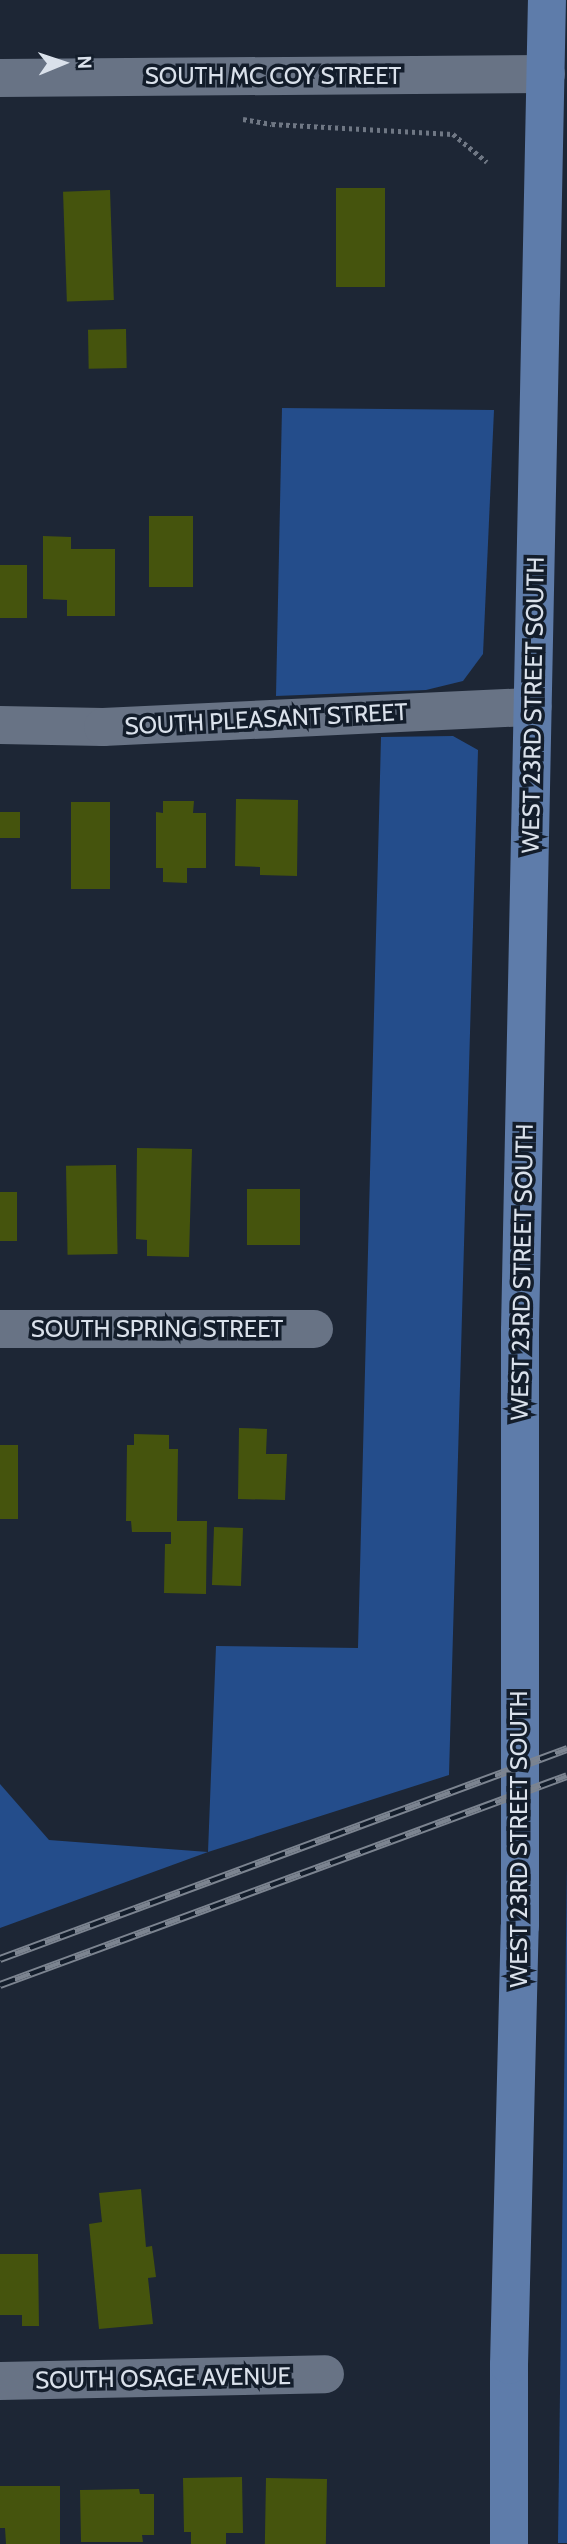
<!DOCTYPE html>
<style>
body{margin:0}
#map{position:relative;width:567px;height:2544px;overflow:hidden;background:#1d2635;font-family:Cabin,sans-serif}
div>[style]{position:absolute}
.green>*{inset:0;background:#244d8b}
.building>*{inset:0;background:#45540d;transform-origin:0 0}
.path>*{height:4.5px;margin-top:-2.25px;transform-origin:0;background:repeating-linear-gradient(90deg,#6f7784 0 3.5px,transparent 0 7px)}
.minor>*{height:38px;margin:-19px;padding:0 19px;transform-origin:19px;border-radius:19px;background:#687385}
.tertiary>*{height:38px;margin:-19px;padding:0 19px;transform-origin:19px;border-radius:19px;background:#687385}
.primary>*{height:38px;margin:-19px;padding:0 19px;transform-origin:19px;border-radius:19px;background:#5e7caa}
.rail>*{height:8px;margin-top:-4px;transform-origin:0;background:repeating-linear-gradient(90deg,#131d2b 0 16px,#7c8490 0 32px);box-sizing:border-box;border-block:2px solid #7c8490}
span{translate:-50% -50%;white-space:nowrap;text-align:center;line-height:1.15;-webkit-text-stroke:7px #131d2b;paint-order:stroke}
.street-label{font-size:24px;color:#dae1eb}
.north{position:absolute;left:28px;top:28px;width:70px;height:70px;-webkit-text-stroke:5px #131d2b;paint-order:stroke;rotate:88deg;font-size:19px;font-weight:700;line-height:28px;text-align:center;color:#dae1eb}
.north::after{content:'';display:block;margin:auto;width:24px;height:32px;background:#dae1eb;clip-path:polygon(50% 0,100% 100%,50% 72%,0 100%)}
</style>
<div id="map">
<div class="green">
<i style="clip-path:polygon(282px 408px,494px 410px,483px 654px,463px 681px,426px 690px,276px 696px)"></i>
<i style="clip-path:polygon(453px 736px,478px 750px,449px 1775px,208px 1852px,0 1928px,0 1784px,49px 1840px,208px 1852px,216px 1646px,358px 1648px,381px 737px)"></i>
<i style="clip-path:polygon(567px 1864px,567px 2543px,558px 2543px)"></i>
</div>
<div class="building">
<i style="left:336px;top:188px;width:49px;height:99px"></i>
<i style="left:110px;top:190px;width:110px;height:47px;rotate:88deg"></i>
<i style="left:126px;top:329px;width:39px;height:38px;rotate:89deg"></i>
<i style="left:149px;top:516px;width:44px;height:71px"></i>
<i style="clip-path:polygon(43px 536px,71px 537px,71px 549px,115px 549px,115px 616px,67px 616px,67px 600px,43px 599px)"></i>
<i style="left:0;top:565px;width:27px;height:53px"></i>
<i style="clip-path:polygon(236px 799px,298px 800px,297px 876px,260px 875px,260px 867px,235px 866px)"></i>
<i style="clip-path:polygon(163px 801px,194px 801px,193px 813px,206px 813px,206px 868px,187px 868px,187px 883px,163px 882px,163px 868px,156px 868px,156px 812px,163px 813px)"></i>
<i style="left:71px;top:802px;width:39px;height:87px"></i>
<i style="left:20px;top:812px;width:26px;height:20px;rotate:90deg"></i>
<i style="clip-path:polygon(137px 1148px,192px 1149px,189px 1257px,147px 1256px,147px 1240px,136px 1239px)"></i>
<i style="left:116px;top:1165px;width:89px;height:50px;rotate:89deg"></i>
<i style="left:247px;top:1189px;width:53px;height:56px"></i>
<i style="left:0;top:1192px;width:17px;height:49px"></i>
<i style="clip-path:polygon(239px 1428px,267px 1429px,266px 1454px,287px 1454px,285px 1500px,238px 1499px)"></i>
<i style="clip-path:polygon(134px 1434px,169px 1435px,169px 1449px,178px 1449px,177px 1521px,207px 1521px,206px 1594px,164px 1593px,165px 1544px,171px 1544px,171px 1532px,132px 1532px,131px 1521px,126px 1521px,127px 1445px,134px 1445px)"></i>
<i style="left:0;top:1445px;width:18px;height:74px"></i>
<i style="left:214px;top:1527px;width:29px;height:58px;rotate:2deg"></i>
<i style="clip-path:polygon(141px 2189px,146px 2247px,152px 2246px,156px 2277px,148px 2278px,153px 2324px,99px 2329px,89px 2224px,102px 2222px,99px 2193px)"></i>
<i style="clip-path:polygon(0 2254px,38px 2254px,39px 2326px,22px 2326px,22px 2315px,0 2315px)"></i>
<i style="clip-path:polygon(242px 2477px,243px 2533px,226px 2533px,226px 2544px,191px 2544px,191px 2532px,184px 2532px,183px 2478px)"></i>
<i style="left:266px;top:2478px;width:61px;height:66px;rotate:1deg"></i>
<i style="clip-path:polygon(0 2486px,60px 2486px,60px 2544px,6px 2544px,5px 2528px,0 2528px)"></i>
<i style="clip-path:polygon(139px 2489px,140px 2494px,154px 2494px,154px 2535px,142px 2535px,143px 2542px,81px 2542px,80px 2490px)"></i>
</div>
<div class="path">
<i style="left:243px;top:119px;width:29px;rotate:10deg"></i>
<i style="left:272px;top:124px;width:181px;rotate:3.2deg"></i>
<i style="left:453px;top:134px;width:44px;rotate:39.5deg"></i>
</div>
<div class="minor">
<i style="left:0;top:725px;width:103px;rotate:1.1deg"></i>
<i style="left:103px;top:727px;width:430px;rotate:-2.7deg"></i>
<i style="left:0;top:1329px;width:314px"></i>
<i style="left:0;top:2381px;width:325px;rotate:-1.2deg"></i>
</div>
<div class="tertiary">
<i style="left:0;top:78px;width:546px;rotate:-0.42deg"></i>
</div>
<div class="primary">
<i style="left:509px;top:2544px;width:179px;rotate:-90deg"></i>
<i style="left:509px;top:2365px;width:439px;rotate:-88.6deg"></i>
<i style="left:520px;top:1926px;width:595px;rotate:-90deg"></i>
<i style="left:520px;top:1331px;width:1331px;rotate:-88.84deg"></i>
</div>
<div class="rail">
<i style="left:0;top:1959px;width:605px;rotate:-20.32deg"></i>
<i style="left:0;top:1985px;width:604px;rotate:-20.23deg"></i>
</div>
<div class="street-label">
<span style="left:273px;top:76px">SOUTH MC COY STREET</span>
<span style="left:533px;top:705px;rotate:-89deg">WEST 23RD STREET SOUTH</span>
<span style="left:266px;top:719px;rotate:-3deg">SOUTH PLEASANT STREET</span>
<span style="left:522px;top:1272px;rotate:-89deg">WEST 23RD STREET SOUTH</span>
<span style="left:157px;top:1329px">SOUTH SPRING STREET</span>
<span style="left:519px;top:1839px;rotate:-90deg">WEST 23RD STREET SOUTH</span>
<span style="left:163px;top:2378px;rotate:-1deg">SOUTH OSAGE AVENUE</span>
</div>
<div class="north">N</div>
</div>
